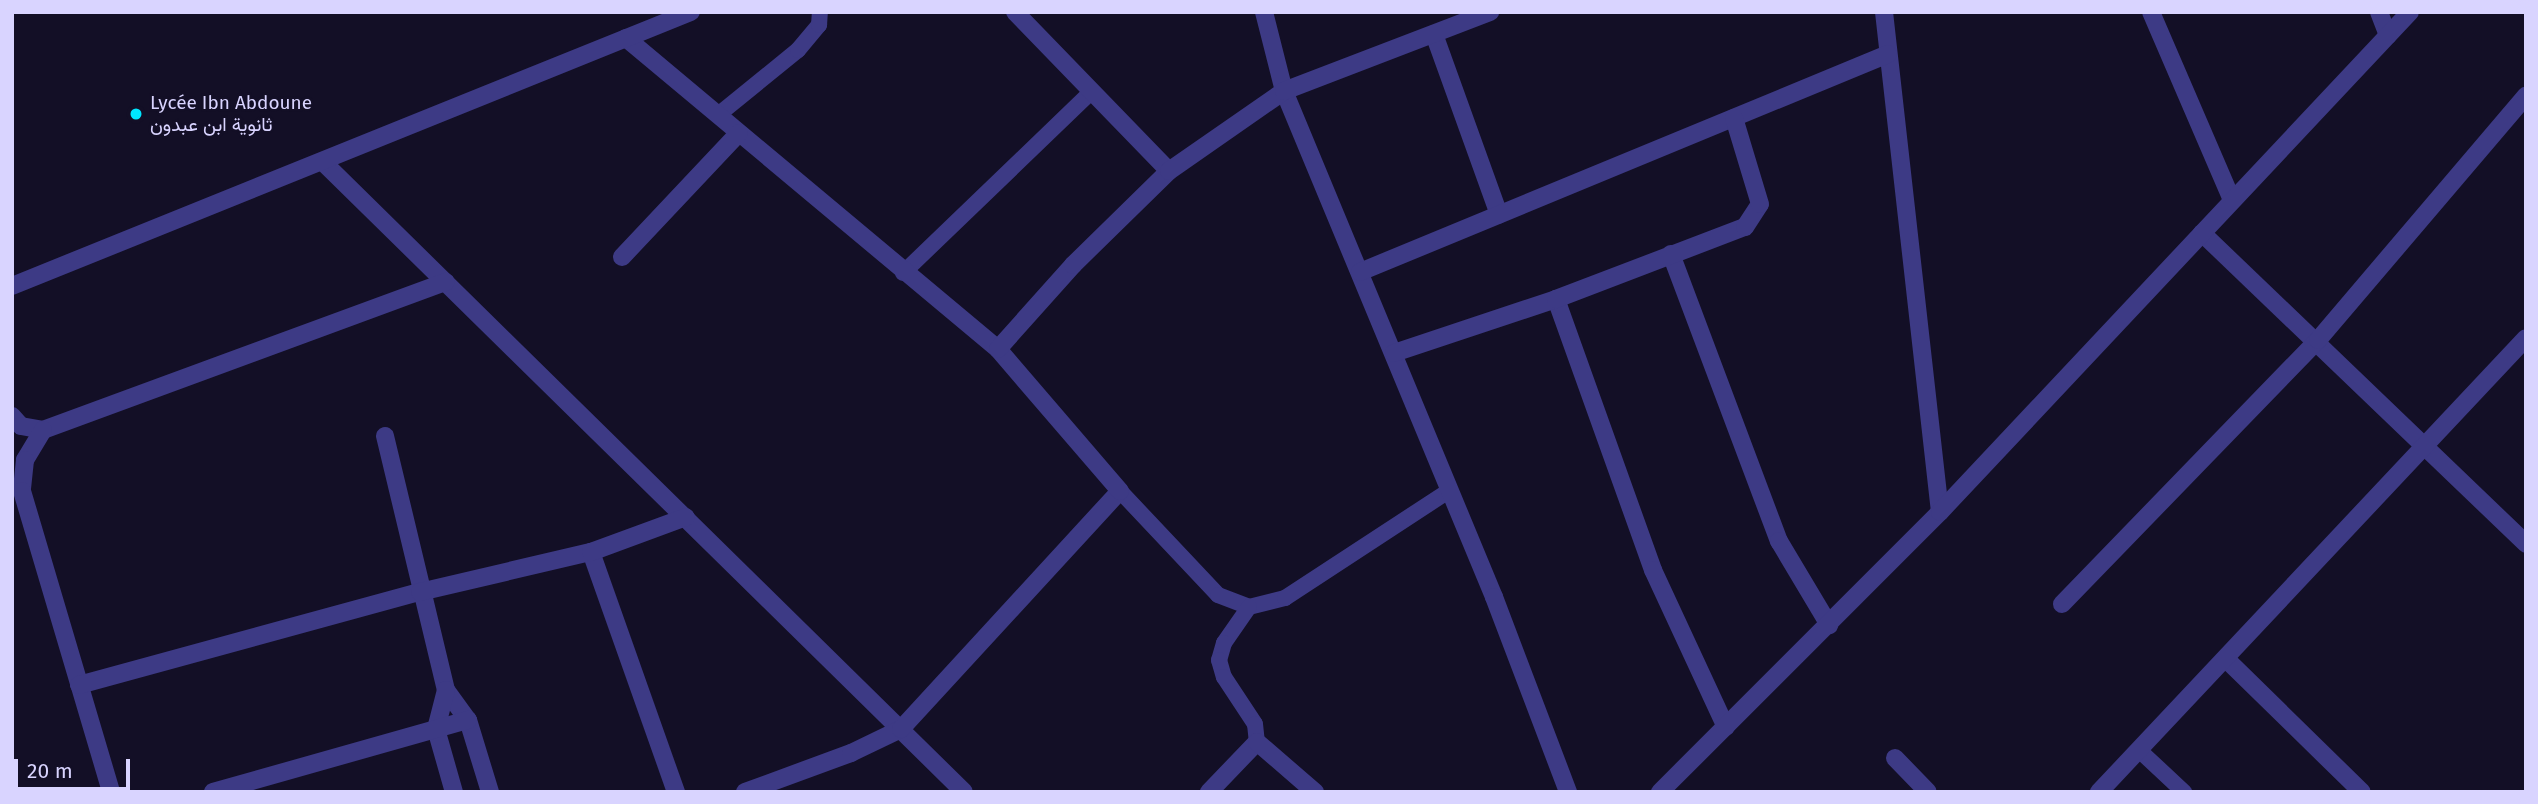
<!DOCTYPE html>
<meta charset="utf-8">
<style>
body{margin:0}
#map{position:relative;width:2538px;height:804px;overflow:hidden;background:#130f26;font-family:"Fira Sans",Vazirmatn,sans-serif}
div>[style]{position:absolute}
.lane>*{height:16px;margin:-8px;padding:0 8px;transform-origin:8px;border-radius:8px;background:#3d3a85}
.street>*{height:18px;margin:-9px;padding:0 9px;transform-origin:9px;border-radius:9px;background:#3d3a85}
.dots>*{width:19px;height:19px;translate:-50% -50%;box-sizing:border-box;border:4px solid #130f26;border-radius:50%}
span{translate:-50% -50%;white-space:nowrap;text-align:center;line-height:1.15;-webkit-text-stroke:5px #130f26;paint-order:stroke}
.poi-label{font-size:19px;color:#d9d4ff}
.left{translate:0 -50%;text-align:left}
.frame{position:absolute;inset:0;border:14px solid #d9d4ff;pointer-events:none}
.scale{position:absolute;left:14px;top:759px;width:116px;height:32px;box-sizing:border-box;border:4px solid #d9d4ff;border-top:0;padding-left:9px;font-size:21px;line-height:24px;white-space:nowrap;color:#d9d4ff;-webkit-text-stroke:5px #130f26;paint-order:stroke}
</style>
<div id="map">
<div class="lane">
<i style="left:718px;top:115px;width:103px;rotate:-39.1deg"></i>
<i style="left:798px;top:50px;width:33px;rotate:-50deg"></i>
<i style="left:819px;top:25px;width:13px;rotate:-86deg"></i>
<i style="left:903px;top:273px;width:262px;rotate:-43.9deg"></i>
<i style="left:1120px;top:491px;width:143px;rotate:46.7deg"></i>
<i style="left:1218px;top:595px;width:33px;rotate:21deg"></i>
<i style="left:1249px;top:607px;width:37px;rotate:-14deg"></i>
<i style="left:1285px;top:598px;width:197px;rotate:-33.2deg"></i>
<i style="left:1249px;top:607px;width:44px;rotate:124.8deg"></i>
<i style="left:1224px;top:643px;width:18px;rotate:106deg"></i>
<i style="left:1219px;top:660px;width:18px;rotate:74deg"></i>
<i style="left:1224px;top:677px;width:56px;rotate:56.6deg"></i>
<i style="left:1255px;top:724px;width:18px;rotate:84deg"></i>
<i style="left:2139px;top:750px;width:62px;rotate:43deg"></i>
</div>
<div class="street">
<i style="left:1015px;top:12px;width:221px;rotate:45.9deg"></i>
<i style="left:1264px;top:12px;width:81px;rotate:75.8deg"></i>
<i style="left:1284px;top:91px;width:548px;rotate:67.46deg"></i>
<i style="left:1494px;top:597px;width:209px;rotate:69.2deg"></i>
<i style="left:1884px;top:12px;width:503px;rotate:83.61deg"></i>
<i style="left:2151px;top:12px;width:202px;rotate:66.7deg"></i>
<i style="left:2379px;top:12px;width:25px;rotate:69deg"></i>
<i style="left:1434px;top:34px;width:192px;rotate:70.2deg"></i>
<i style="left:626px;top:38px;width:485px;rotate:39.9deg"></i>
<i style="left:324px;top:163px;width:897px;rotate:44.5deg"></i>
<i style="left:2202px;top:233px;width:449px;rotate:43.8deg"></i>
<i style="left:1671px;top:254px;width:307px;rotate:69.4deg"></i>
<i style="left:1779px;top:541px;width:98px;rotate:59.2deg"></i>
<i style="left:622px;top:257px;width:170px;rotate:-46.7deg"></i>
<i style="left:1360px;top:272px;width:571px;rotate:-22.43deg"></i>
<i style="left:12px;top:286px;width:732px;rotate:-21.98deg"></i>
<i style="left:1556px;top:299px;width:288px;rotate:70.3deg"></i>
<i style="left:1653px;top:570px;width:173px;rotate:65.1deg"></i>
<i style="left:1394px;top:353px;width:171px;rotate:-18.4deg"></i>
<i style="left:1556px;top:299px;width:202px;rotate:-20.9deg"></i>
<i style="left:1745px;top:227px;width:27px;rotate:-57deg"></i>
<i style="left:1760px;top:204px;width:90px;rotate:-106.8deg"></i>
<i style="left:12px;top:416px;width:13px;rotate:48deg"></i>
<i style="left:21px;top:426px;width:22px;rotate:10deg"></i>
<i style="left:43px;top:430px;width:429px;rotate:-20.2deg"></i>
<i style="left:43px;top:430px;width:35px;rotate:121deg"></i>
<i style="left:25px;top:460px;width:31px;rotate:96deg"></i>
<i style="left:22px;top:491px;width:314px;rotate:73.5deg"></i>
<i style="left:385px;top:436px;width:261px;rotate:76.5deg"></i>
<i style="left:446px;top:690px;width:37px;rotate:54deg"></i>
<i style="left:468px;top:720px;width:75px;rotate:73deg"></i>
<i style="left:591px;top:552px;width:255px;rotate:70.5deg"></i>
<i style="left:2062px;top:604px;width:368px;rotate:-45.9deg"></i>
<i style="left:2318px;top:340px;width:321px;rotate:-49.6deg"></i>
<i style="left:2226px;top:659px;width:190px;rotate:44.4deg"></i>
<i style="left:79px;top:685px;width:353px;rotate:-15.3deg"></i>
<i style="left:420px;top:592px;width:176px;rotate:-13.2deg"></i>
<i style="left:591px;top:552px;width:101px;rotate:-20.2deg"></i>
<i style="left:446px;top:690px;width:40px;rotate:104.4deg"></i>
<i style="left:436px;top:729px;width:66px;rotate:74.1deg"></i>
<i style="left:1895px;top:758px;width:47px;rotate:45.9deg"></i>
<i style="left:213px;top:792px;width:265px;rotate:-15.8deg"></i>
<i style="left:745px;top:792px;width:113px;rotate:-20.2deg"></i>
<i style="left:851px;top:753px;width:55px;rotate:-25.6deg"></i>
<i style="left:901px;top:729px;width:323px;rotate:-47.4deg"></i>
<i style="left:1120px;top:491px;width:187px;rotate:-130.7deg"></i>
<i style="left:998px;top:349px;width:113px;rotate:-48.2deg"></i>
<i style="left:1073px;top:265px;width:134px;rotate:-44.4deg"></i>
<i style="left:1169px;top:171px;width:140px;rotate:-34.8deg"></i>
<i style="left:1284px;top:91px;width:221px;rotate:-21deg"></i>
<i style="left:1209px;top:792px;width:69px;rotate:-46.2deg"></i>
<i style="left:1257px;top:742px;width:77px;rotate:40.8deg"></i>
<i style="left:1660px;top:792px;width:396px;rotate:-45deg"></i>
<i style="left:1940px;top:512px;width:686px;rotate:-46.77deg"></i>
<i style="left:2099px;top:792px;width:623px;rotate:-46.76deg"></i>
</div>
<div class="dots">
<i style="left:136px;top:114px;background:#00e5ff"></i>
</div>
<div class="poi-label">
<span class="left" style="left:150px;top:114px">Lycée Ibn Abdoune<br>ثانوية ابن عبدون</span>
</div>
<div class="frame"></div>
<div class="scale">20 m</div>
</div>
